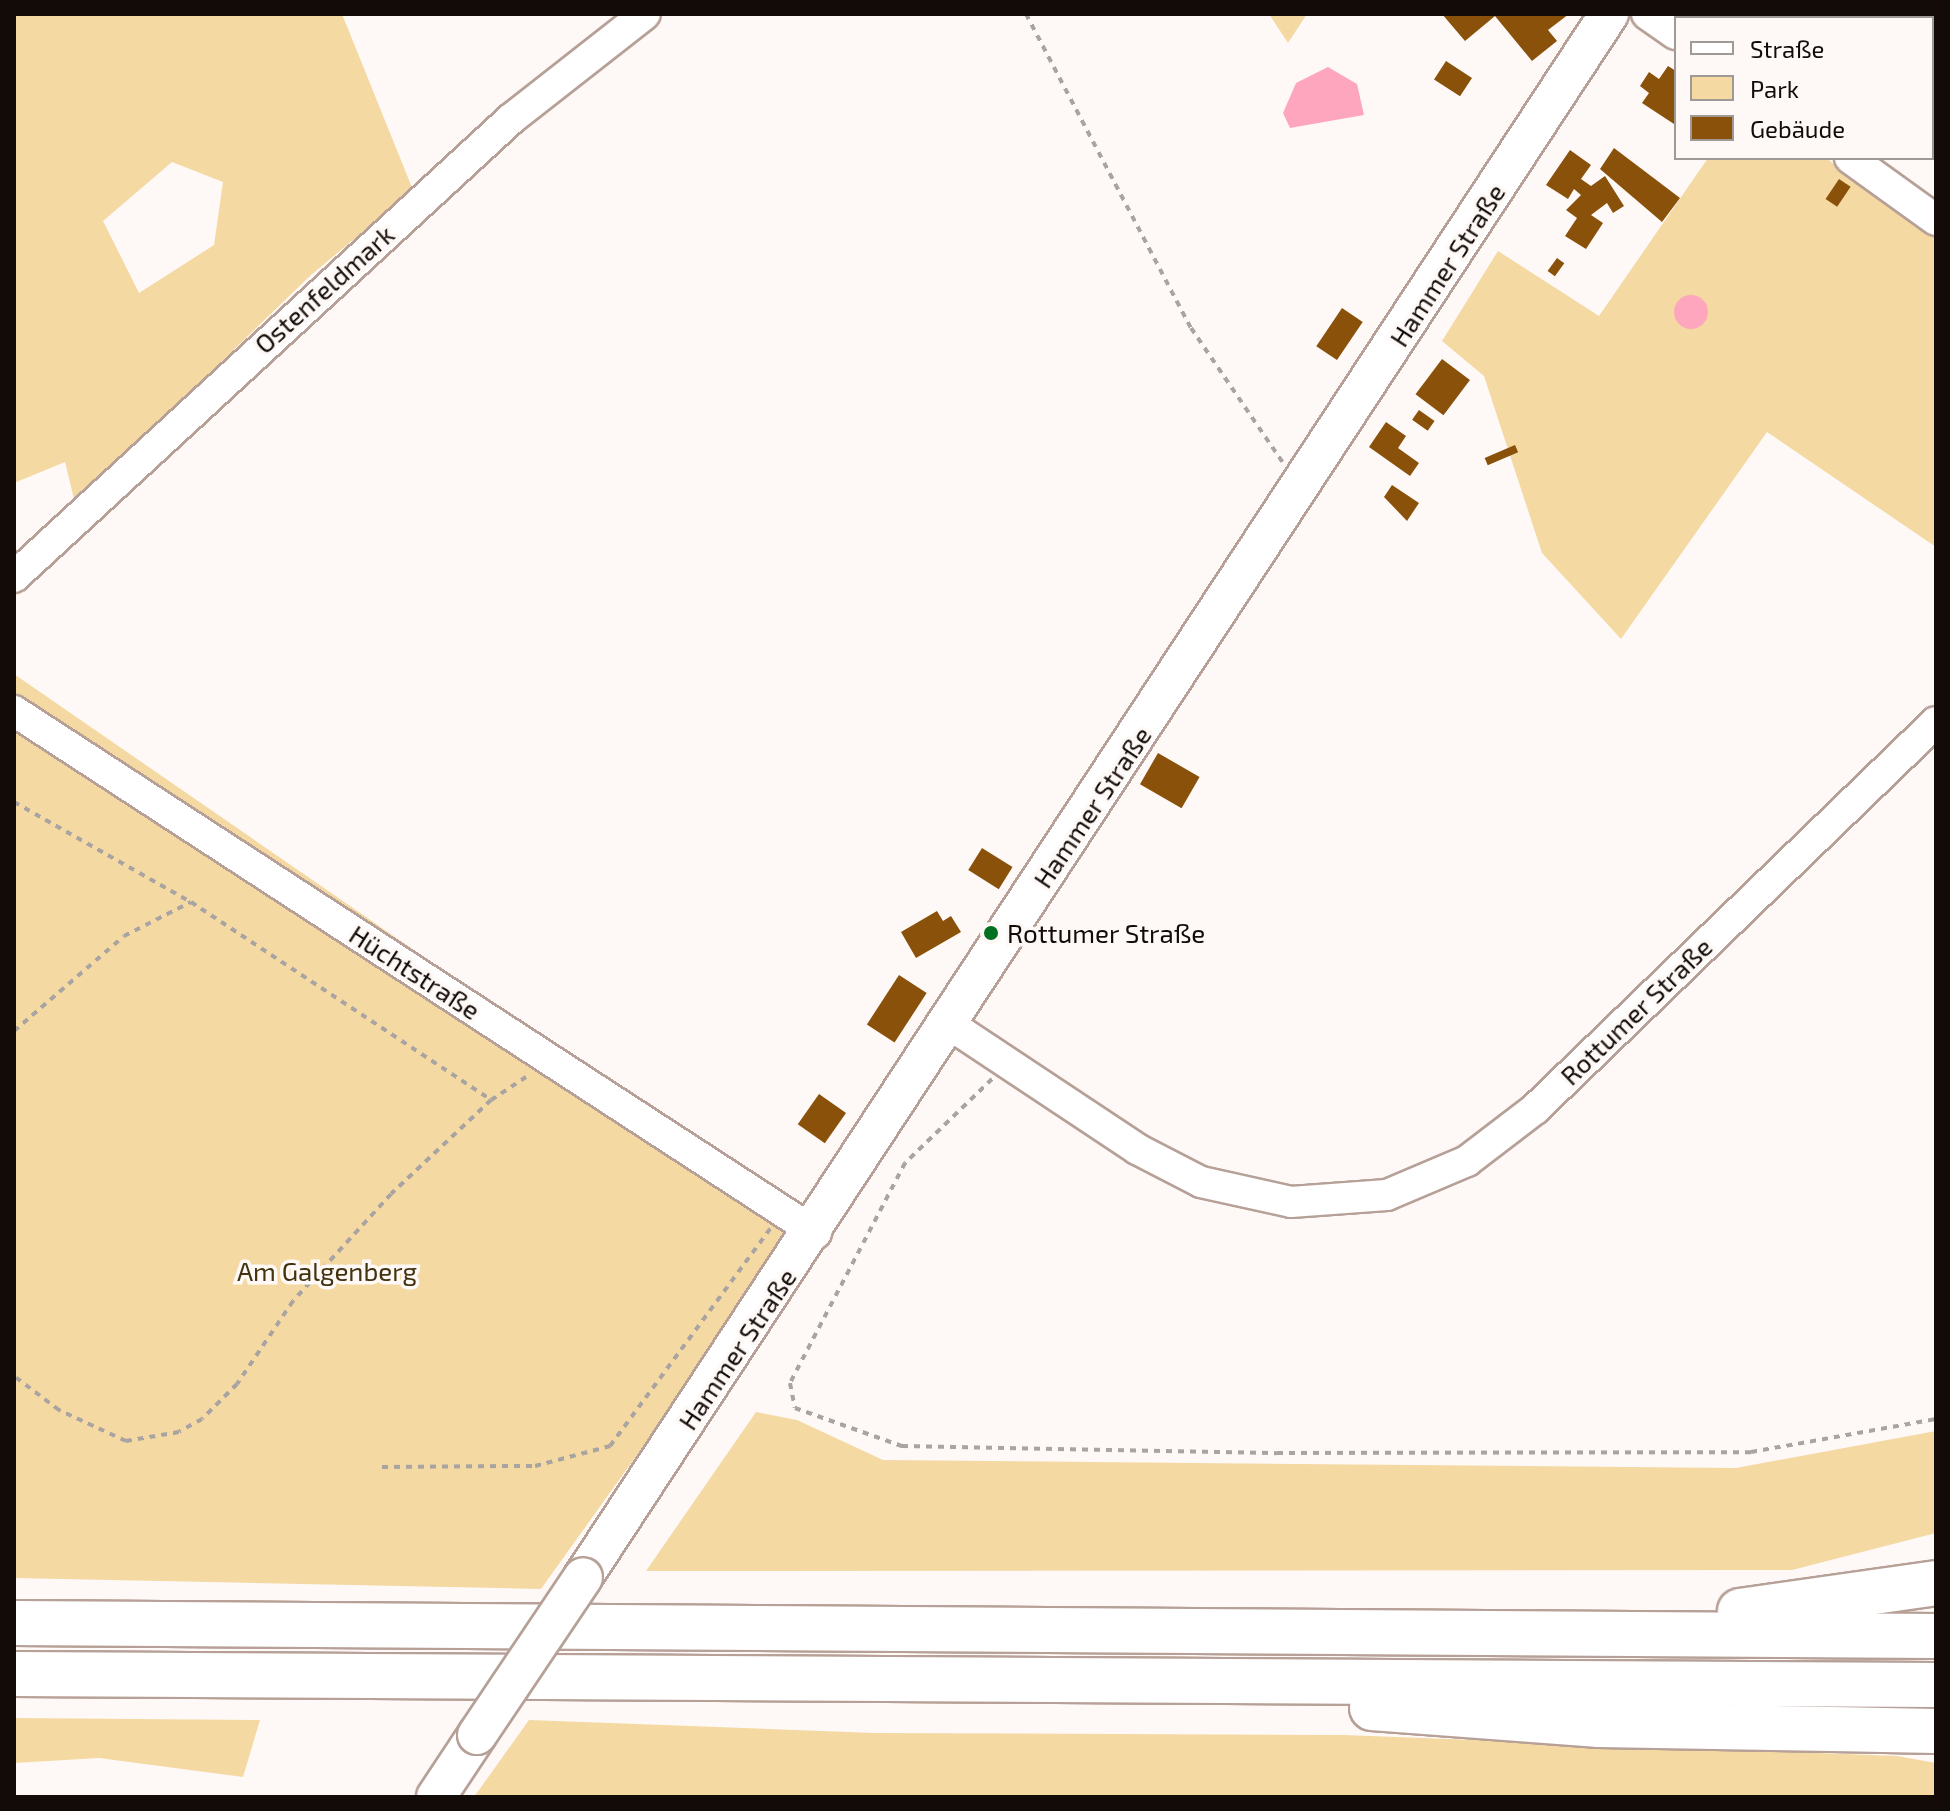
<!DOCTYPE html>
<meta charset="utf-8">
<style>
body{margin:0}
#map{position:relative;width:1950px;height:1811px;overflow:hidden;background:#fef9f7;font-family:"Exo 2",sans-serif}
div>[style]{position:absolute}
.green>*{inset:0;background:#f4d9a3}
.water>*{inset:0;background:#fea6bd}
.round{border-radius:50%}
.building>*{inset:0;background:#895109;transform-origin:0 0}
.path>*{height:4px;margin-top:-2px;transform-origin:0;background:repeating-linear-gradient(90deg,#a9a3a1 0 6px,transparent 0 12px)}
.roads{filter:drop-shadow(2px 0 #b6a097) drop-shadow(-2px 0 #b6a097) drop-shadow(0 2px #b6a097) drop-shadow(0 -2px #b6a097)}
.minor>*{height:30px;margin:-15px;padding:0 15px;transform-origin:15px;border-radius:15px;background:#fff}
.major>*{height:38px;margin:-19px;padding:0 19px;transform-origin:19px;border-radius:19px;background:#fff}
.highway>*{height:44px;margin:-22px;padding:0 22px;transform-origin:22px;border-radius:22px;background:#fff}
.bridges{filter:drop-shadow(2px 0 #b6a097) drop-shadow(-2px 0 #b6a097) drop-shadow(0 2px #b6a097) drop-shadow(0 -2px #b6a097)}
.major-bridge>*{height:38px;margin:-19px;padding:0 19px;transform-origin:19px;border-radius:19px;background:#fff}
.dots>*{width:22px;height:22px;translate:-50% -50%;box-sizing:border-box;border:4px solid #fef9f7;border-radius:50%}
span{translate:-50% -50%;white-space:nowrap;text-align:center;line-height:1.15;-webkit-text-stroke:7px #fef9f7;paint-order:stroke}
.street-label{font-size:26px;color:#130b08}
.poi-label{font-size:26px;color:#130b08}
.left{translate:0 -50%;text-align:left}
.park-label{font-size:26px;color:#42320f}
.frame{position:absolute;inset:0;border:16px solid #130b08;pointer-events:none}
.legend{position:absolute;left:1674px;top:16px;width:260px;height:144px;box-sizing:border-box;background:#fef9f7;border:2px solid #a09a97;margin:0;padding:10px 14px;list-style:none;font-size:24px;color:#130b08}
.legend li{display:flex;align-items:center;gap:16px;height:40px}
.legend b{width:40px;border:2px solid #a09a97}
</style>
<div id="map">
<div class="green">
<i style="clip-path:polygon(evenodd,14px 14px,342px 14px,413px 190px,311px 275px,75px 503px,65px 462px,14px 483px,14px 14px,172px 162px,223px 182px,214px 245px,139px 293px,103px 221px,172px 162px)"></i>
<i style="clip-path:polygon(1269px 14px,1307px 14px,1288px 43px)"></i>
<i style="clip-path:polygon(1708px 158px,1826px 158px,1936px 239px,1936px 547px,1767px 432px,1621px 639px,1542px 553px,1484px 376px,1442px 341px,1498px 251px,1599px 316px)"></i>
<i style="clip-path:polygon(14px 674px,805px 1220px,541px 1589px,14px 1578px)"></i>
<i style="clip-path:polygon(756px 1412px,797px 1420px,883px 1460px,1736px 1468px,1936px 1431px,1936px 1533px,1792px 1570px,646px 1571px)"></i>
<i style="clip-path:polygon(14px 1718px,260px 1720px,243px 1777px,99px 1758px,14px 1763px)"></i>
<i style="clip-path:polygon(529px 1720px,875px 1733px,1344px 1735px,1897px 1756px,1936px 1763px,1936px 1797px,474px 1797px)"></i>
</div>
<div class="water">
<i style="clip-path:polygon(1328px 67px,1357px 84px,1364px 115px,1290px 128px,1283px 113px,1296px 83px)"></i>
<i class="round" style="left:1674px;top:295px;width:34px;height:34px"></i>
</div>
<div class="building">
<i style="clip-path:polygon(1442px 14px,1569px 14px,1548px 30px,1557px 41px,1532px 61px,1495px 16px,1465px 41px)"></i>
<i style="left:1446px;top:61px;width:31px;height:22px;rotate:33deg"></i>
<i style="clip-path:polygon(1668px 66px,1676px 71px,1674px 124px,1642px 103px,1649px 93px,1640px 86px,1649px 72px,1659px 79px)"></i>
<i style="clip-path:polygon(1614px 148px,1680px 198px,1662px 222px,1600px 169px)"></i>
<i style="clip-path:polygon(1570px 150px,1591px 165px,1581px 179px,1591px 186px,1605px 176px,1624px 206px,1613px 213px,1607px 203px,1591px 215px,1603px 223px,1586px 249px,1565px 236px,1577px 218px,1566px 210px,1581px 195px,1574px 189px,1568px 199px,1546px 185px)"></i>
<i style="left:1839px;top:179px;width:14px;height:24px;rotate:34deg"></i>
<i style="left:1557px;top:258px;width:9px;height:16px;rotate:36deg"></i>
<i style="left:1342px;top:308px;width:25px;height:46px;rotate:34deg"></i>
<i style="left:1442px;top:359px;width:35px;height:44px;rotate:37deg"></i>
<i style="left:1419px;top:410px;width:19px;height:12px;rotate:35deg"></i>
<i style="clip-path:polygon(1386px 422px,1406px 436px,1398px 448px,1419px 463px,1410px 476px,1369px 447px)"></i>
<i style="left:1515px;top:445px;width:8px;height:33px;rotate:67deg"></i>
<i style="clip-path:polygon(1392px 485px,1419px 503px,1407px 521px,1384px 497px)"></i>
<i style="left:1158px;top:753px;width:48px;height:36px;rotate:30deg"></i>
<i style="left:982px;top:848px;width:36px;height:26px;rotate:32deg"></i>
<i style="clip-path:polygon(937px 911px,943px 921px,951px 916px,961px 932px,916px 958px,901px 932px)"></i>
<i style="left:899px;top:975px;width:33px;height:59px;rotate:33deg"></i>
<i style="left:819px;top:1094px;width:33px;height:37px;rotate:35deg"></i>
</div>
<div class="path">
<i style="left:1026px;top:14px;width:355px;rotate:62.3deg"></i>
<i style="left:1191px;top:328px;width:163px;rotate:55.7deg"></i>
<i style="left:14px;top:802px;width:203px;rotate:29.5deg"></i>
<i style="left:14px;top:1031px;width:145px;rotate:-40.8deg"></i>
<i style="left:124px;top:936px;width:75px;rotate:-26.9deg"></i>
<i style="left:191px;top:902px;width:359px;rotate:33.4deg"></i>
<i style="left:491px;top:1100px;width:137px;rotate:136.8deg"></i>
<i style="left:391px;top:1194px;width:145px;rotate:132.5deg"></i>
<i style="left:293px;top:1301px;width:100px;rotate:124deg"></i>
<i style="left:237px;top:1384px;width:49px;rotate:135deg"></i>
<i style="left:202px;top:1419px;width:26px;rotate:151deg"></i>
<i style="left:179px;top:1432px;width:54px;rotate:170.4deg"></i>
<i style="left:126px;top:1441px;width:74px;rotate:-155.2deg"></i>
<i style="left:59px;top:1410px;width:56px;rotate:-142.9deg"></i>
<i style="left:992px;top:1079px;width:121px;rotate:136deg"></i>
<i style="left:905px;top:1163px;width:248px;rotate:117.6deg"></i>
<i style="left:790px;top:1383px;width:25px;rotate:79deg"></i>
<i style="left:795px;top:1408px;width:114px;rotate:19.6deg"></i>
<i style="left:902px;top:1446px;width:375px;rotate:1.1deg"></i>
<i style="left:1277px;top:1453px;width:474px;rotate:-0.1deg"></i>
<i style="left:1751px;top:1452px;width:188px;rotate:-10.1deg"></i>
<i style="left:491px;top:1100px;width:45px;rotate:-33.3deg"></i>
<i style="left:382px;top:1467px;width:153px;rotate:-0.4deg"></i>
<i style="left:535px;top:1466px;width:78px;rotate:-14.9deg"></i>
<i style="left:610px;top:1446px;width:270px;rotate:-53.6deg"></i>
</div>
<div class="roads">
<div class="minor">
<i style="left:1647px;top:14px;width:35px;rotate:35deg"></i>
<i style="left:1850px;top:158px;width:106px;rotate:35.8deg"></i>
<i style="left:14px;top:577px;width:676px;rotate:-42.66deg"></i>
<i style="left:511px;top:119px;width:170px;rotate:-38.1deg"></i>
<i style="left:14px;top:711px;width:957px;rotate:33.06deg"></i>
<i style="left:949px;top:1024px;width:226px;rotate:33.6deg"></i>
<i style="left:1137px;top:1149px;width:72px;rotate:27.3deg"></i>
<i style="left:1201px;top:1182px;width:92px;rotate:12.5deg"></i>
<i style="left:1291px;top:1202px;width:96px;rotate:-4.2deg"></i>
<i style="left:1387px;top:1195px;width:87px;rotate:-23deg"></i>
<i style="left:1467px;top:1161px;width:86px;rotate:-37.4deg"></i>
<i style="left:1535px;top:1109px;width:557px;rotate:-43.98deg"></i>
</div>
<div class="major">
<i style="left:583px;top:1577px;width:1870px;rotate:-56.72deg"></i>
<i style="left:436px;top:1797px;width:74px;rotate:-56.5deg"></i>
</div>
<div class="highway">
<i style="left:1740px;top:1611px;width:198px;rotate:-8.1deg"></i>
<i style="left:14px;top:1623px;width:1922px;rotate:0.39deg"></i>
<i style="left:14px;top:1674px;width:1922px;rotate:0.33deg"></i>
<i style="left:1372px;top:1708px;width:228px;rotate:4.3deg"></i>
<i style="left:1599px;top:1725px;width:337px;rotate:1deg"></i>
</div>
</div>
<div class="bridges">
<div class="major-bridge">
<i style="left:477px;top:1735px;width:190px;rotate:-56.1deg"></i>
</div>
</div>
<div class="dots">
<i style="left:991px;top:933px;background:#036f20"></i>
</div>
<div class="street-label">
<span style="left:1447px;top:265px;rotate:-57deg">Hammer Straße</span>
<span style="left:324px;top:289px;rotate:-42deg">Ostenfeldmark</span>
<span style="left:1092px;top:807px;rotate:-56deg">Hammer Straße</span>
<span style="left:415px;top:972px;rotate:33deg">Hüchtstraße</span>
<span style="left:1636px;top:1011px;rotate:-44deg">Rottumer Straße</span>
<span style="left:737px;top:1349px;rotate:-56deg">Hammer Straße</span>
</div>
<div class="poi-label">
<span class="left" style="left:1007px;top:933px">Rottumer Straße</span>
</div>
<div class="park-label">
<span style="left:327px;top:1271px">Am Galgenberg</span>
</div>
<div class="frame"></div>
<ul class="legend">
<li><b style="height:10px;background:#fff"></b>Straße</li>
<li><b style="height:22px;background:#f4d9a3"></b>Park</li>
<li><b style="height:22px;background:#895109"></b>Gebäude</li>
</ul>
</div>
